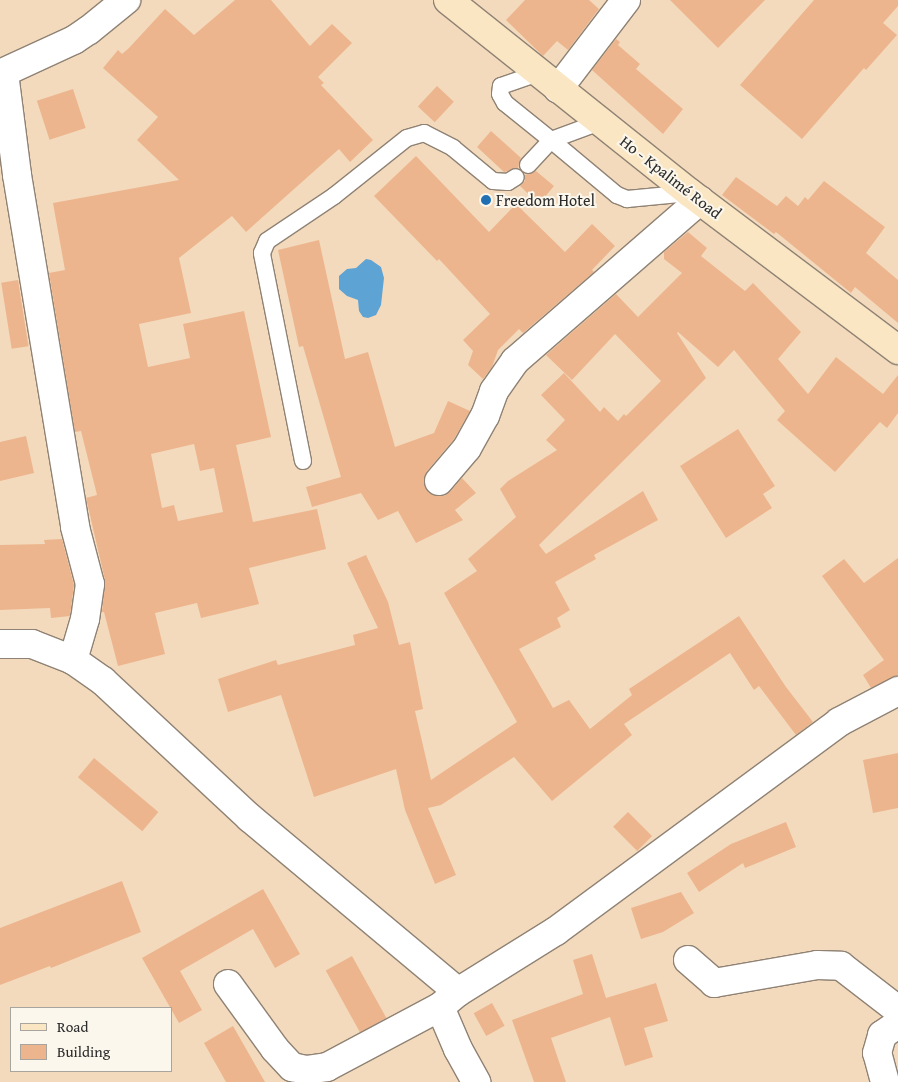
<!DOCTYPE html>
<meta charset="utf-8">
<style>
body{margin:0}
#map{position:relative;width:898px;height:1082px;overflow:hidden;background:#f3dabd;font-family:"Gentium Book Plus",serif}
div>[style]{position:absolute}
.water>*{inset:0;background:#5da3d3}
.building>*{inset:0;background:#edb58d;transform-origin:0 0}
.roads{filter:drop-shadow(1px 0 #8f8274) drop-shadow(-1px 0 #8f8274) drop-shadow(0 1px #8f8274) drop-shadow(0 -1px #8f8274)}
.service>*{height:16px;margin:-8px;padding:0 8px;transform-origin:8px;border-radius:8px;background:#fff}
.minor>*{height:28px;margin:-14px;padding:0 14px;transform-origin:14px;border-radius:14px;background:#fff}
.secondary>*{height:28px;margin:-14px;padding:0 14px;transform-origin:14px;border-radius:14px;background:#fbe6c4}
.dots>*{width:14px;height:14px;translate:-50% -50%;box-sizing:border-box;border:2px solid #fbf7ec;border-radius:50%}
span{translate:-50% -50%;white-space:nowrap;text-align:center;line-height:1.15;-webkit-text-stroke:4px #fbf7ec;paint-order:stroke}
.street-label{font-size:16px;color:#2b2b2b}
.poi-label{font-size:16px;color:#2b2b2b}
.left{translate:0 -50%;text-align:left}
.legend{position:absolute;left:10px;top:1007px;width:162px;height:65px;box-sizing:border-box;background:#fbf7ec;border:1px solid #a8a59f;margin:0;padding:6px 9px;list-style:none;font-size:15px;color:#2b2b2b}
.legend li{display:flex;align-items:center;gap:10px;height:25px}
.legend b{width:25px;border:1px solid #a8a59f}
</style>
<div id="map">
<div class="water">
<i style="clip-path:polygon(366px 259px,371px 260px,381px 267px,384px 278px,381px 305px,376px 315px,368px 318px,363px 317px,359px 311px,358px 300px,347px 296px,339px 289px,339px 276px,347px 269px,356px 268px)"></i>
</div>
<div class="building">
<i style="clip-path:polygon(evenodd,235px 0,271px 0,310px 46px,332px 24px,352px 43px,318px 77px,324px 83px,321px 85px,373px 140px,350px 162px,339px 149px,246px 232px,232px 216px,179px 258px,191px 313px,139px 324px,148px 367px,190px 358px,183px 324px,244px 311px,271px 437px,236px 445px,253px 522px,317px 509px,326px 549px,249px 568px,259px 604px,201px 618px,197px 603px,155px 613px,165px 654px,118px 666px,104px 612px,102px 612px,105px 580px,86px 498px,97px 495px,81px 431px,75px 432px,49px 273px,65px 270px,53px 203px,179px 180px,137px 140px,158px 117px,103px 68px,118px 50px,122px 54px,129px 48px,165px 9px,194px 35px,235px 0,194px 444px,200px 471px,214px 468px,223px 512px,178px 521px,174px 505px,162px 508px,151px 454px,194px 444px)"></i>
<i style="clip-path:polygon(525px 0,589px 0,599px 9px,568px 50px,557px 41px,543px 56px,506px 20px)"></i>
<i style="clip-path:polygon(670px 0,765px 0,718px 48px)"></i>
<i style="clip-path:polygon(814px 0,898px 0,898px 6px,883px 23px,897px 35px,866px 70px,864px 68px,802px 139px,740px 85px)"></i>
<i style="clip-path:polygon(616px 39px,620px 42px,618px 45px,640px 64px,636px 69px,683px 109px,663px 134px,592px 70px)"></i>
<i style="left:437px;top:86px;width:23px;height:28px;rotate:43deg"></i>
<i style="left:73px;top:89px;width:41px;height:38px;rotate:72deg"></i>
<i style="clip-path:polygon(491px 131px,521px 158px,518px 168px,504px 172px,477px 147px)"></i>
<i style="clip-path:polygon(416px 156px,489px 232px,516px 204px,565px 252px,592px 224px,615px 246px,592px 270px,594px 272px,523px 333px,519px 329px,498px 350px,492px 367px,483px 379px,468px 365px,473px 351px,463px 340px,490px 314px,439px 259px,437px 261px,374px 196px)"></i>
<i style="clip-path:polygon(536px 171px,554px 186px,539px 204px,520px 186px,525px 181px,525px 175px)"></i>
<i style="clip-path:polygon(736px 177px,777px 206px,786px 196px,798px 206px,805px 197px,808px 200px,824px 181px,885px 227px,866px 253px,898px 280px,898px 323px,855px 287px,851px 293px,776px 232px,774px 234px,722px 195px)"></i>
<i style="clip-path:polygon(688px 232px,707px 248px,701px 256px,745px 291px,753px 283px,801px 332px,778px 359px,808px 394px,836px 357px,883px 394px,898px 375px,898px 413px,887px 428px,880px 422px,835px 472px,777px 420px,785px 411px,734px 350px,718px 367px,678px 332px,677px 333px,706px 378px,539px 545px,546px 554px,643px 491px,658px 520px,594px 555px,596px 559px,555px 582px,570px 610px,557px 618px,561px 627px,519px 649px,553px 708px,569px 700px,590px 729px,632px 695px,629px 689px,739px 616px,786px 687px,813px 722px,796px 735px,759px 686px,754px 690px,730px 653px,624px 724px,632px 735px,552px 801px,514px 757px,441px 805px,428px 808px,456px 875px,435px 884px,405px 810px,396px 769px,314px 797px,281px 695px,228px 712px,218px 679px,276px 660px,278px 665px,355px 645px,353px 635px,378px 628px,347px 563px,366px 555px,388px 602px,399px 645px,410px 642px,423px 709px,415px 711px,431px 780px,517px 722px,444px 593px,477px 571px,468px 559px,516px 517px,500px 489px,508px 481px,557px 450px,546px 440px,565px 420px,541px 395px,564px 373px,600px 412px,604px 407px,618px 421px,624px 414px,626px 416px,661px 381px,615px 334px,572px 380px,546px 355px,616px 294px,638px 317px,682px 273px,664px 259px,664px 252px)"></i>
<i style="clip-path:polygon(319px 240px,345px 359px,368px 352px,395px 447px,434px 433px,448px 401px,470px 411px,454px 439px,427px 471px,424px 479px,425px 487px,429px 493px,436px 496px,444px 496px,451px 491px,462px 478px,476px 493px,455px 510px,463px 520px,416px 543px,398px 511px,378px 520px,361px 493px,312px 507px,306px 487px,341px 477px,303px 346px,299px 347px,278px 250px)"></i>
<i style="left:18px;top:280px;width:67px;height:17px;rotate:81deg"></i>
<i style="clip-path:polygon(738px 429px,775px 486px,763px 494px,772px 508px,726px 538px,680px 466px)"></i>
<i style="clip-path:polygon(26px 436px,34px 473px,0 481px,0 442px)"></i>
<i style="clip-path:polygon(62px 539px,74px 585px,70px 616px,51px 618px,50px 608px,0 610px,0 545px,45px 544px,44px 540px)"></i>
<i style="clip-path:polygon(898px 558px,898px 675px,871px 688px,863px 675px,884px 660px,822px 576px,844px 559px,864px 583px)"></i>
<i style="clip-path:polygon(898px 753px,898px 808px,873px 813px,863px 760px)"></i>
<i style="left:94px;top:758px;width:84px;height:25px;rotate:40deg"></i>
<i style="left:628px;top:812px;width:34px;height:21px;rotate:45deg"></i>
<i style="clip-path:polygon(786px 822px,796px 847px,745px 868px,743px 863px,699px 892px,687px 873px,731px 844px)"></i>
<i style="clip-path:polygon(122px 881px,141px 932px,51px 968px,50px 966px,0 985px,0 928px)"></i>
<i style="clip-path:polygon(263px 889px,300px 954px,275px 968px,253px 929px,180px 971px,202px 1010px,179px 1023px,142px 958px)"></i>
<i style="clip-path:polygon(681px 892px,694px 913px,663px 932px,641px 939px,631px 908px)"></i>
<i style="clip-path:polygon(592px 954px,606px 998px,656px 983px,668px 1021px,644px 1028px,653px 1057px,625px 1066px,610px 1017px,551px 1038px,566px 1082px,534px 1082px,512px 1020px,583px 994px,573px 960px)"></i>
<i style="left:352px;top:956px;width:71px;height:30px;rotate:61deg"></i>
<i style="left:492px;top:1003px;width:26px;height:21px;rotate:61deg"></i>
<i style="clip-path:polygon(233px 1026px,265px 1082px,226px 1082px,204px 1043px)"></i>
</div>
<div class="roads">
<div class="service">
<i style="left:600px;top:122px;width:52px;rotate:159.8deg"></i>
<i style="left:551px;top:140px;width:86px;rotate:39.8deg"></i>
<i style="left:617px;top:195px;width:11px;rotate:22deg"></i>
<i style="left:627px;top:199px;width:63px;rotate:-5.4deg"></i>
<i style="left:528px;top:165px;width:34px;rotate:-47deg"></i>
<i style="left:551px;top:140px;width:59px;rotate:-141.2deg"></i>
<i style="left:505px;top:103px;width:10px;rotate:-119deg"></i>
<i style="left:500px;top:94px;width:8px;rotate:-83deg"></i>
<i style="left:501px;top:86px;width:39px;rotate:-19deg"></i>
<i style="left:303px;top:461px;width:212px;rotate:-101.2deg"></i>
<i style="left:262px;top:253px;width:13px;rotate:-67deg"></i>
<i style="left:267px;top:241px;width:81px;rotate:-33.9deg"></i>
<i style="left:334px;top:196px;width:93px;rotate:-38.5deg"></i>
<i style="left:407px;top:138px;width:18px;rotate:-16deg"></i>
<i style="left:424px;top:133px;width:33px;rotate:27deg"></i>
<i style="left:453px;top:148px;width:52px;rotate:39.5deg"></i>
<i style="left:493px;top:181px;width:15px;rotate:4deg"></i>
<i style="left:508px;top:182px;width:9px;rotate:-32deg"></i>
</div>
<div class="minor">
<i style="left:4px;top:73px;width:103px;rotate:82.7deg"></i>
<i style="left:17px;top:175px;width:357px;rotate:80.6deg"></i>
<i style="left:75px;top:527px;width:59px;rotate:75.3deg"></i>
<i style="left:90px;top:584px;width:35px;rotate:98deg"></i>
<i style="left:85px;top:619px;width:43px;rotate:106.3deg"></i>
<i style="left:0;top:74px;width:81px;rotate:-24.7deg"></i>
<i style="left:74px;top:40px;width:18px;rotate:-34deg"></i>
<i style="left:89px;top:30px;width:48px;rotate:-39deg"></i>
<i style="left:558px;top:89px;width:112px;rotate:-52.6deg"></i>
<i style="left:439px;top:481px;width:43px;rotate:-49.7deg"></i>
<i style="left:467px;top:448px;width:37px;rotate:-61deg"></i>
<i style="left:485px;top:416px;width:27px;rotate:-70deg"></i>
<i style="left:494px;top:391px;width:37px;rotate:-55deg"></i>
<i style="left:515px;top:361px;width:245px;rotate:-41deg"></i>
<i style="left:0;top:644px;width:32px"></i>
<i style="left:32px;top:644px;width:44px;rotate:21.3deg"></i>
<i style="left:73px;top:660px;width:37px;rotate:35deg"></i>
<i style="left:103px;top:681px;width:201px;rotate:43deg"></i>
<i style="left:250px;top:818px;width:271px;rotate:39.9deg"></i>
<i style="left:688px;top:960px;width:35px;rotate:41deg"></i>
<i style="left:714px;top:983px;width:105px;rotate:-9.9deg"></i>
<i style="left:817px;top:965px;width:24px;rotate:2deg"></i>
<i style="left:841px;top:966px;width:72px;rotate:37.7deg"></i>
<i style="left:228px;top:984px;width:80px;rotate:54.1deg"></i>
<i style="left:275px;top:1049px;width:25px;rotate:47deg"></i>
<i style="left:292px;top:1067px;width:14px;rotate:12deg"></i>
<i style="left:306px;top:1070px;width:21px;rotate:-8deg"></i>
<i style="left:327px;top:1067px;width:128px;rotate:-28deg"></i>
<i style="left:440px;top:1007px;width:23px;rotate:-40deg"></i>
<i style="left:458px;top:992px;width:115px;rotate:-31.9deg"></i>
<i style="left:556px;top:931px;width:352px;rotate:-36.4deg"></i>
<i style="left:839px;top:722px;width:67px;rotate:-27.7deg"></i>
<i style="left:440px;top:1007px;width:46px;rotate:66.8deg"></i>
<i style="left:458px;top:1049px;width:38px;rotate:61deg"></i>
<i style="left:885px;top:1082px;width:30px;rotate:-105deg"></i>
<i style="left:877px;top:1053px;width:19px;rotate:-74deg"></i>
<i style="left:882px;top:1035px;width:19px;rotate:-35deg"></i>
</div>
<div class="secondary">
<i style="left:448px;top:0;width:310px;rotate:38.6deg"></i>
<i style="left:690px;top:193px;width:261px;rotate:37deg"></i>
</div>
</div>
<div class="dots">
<i style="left:486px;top:200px;background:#1f6fb2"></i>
</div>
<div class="street-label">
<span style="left:671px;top:177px;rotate:38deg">Ho - Kpalimé Road</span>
</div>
<div class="poi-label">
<span class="left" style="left:496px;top:200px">Freedom Hotel</span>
</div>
<ul class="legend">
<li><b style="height:6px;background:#fbe6c4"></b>Road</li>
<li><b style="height:14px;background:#edb58d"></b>Building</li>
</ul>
</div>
